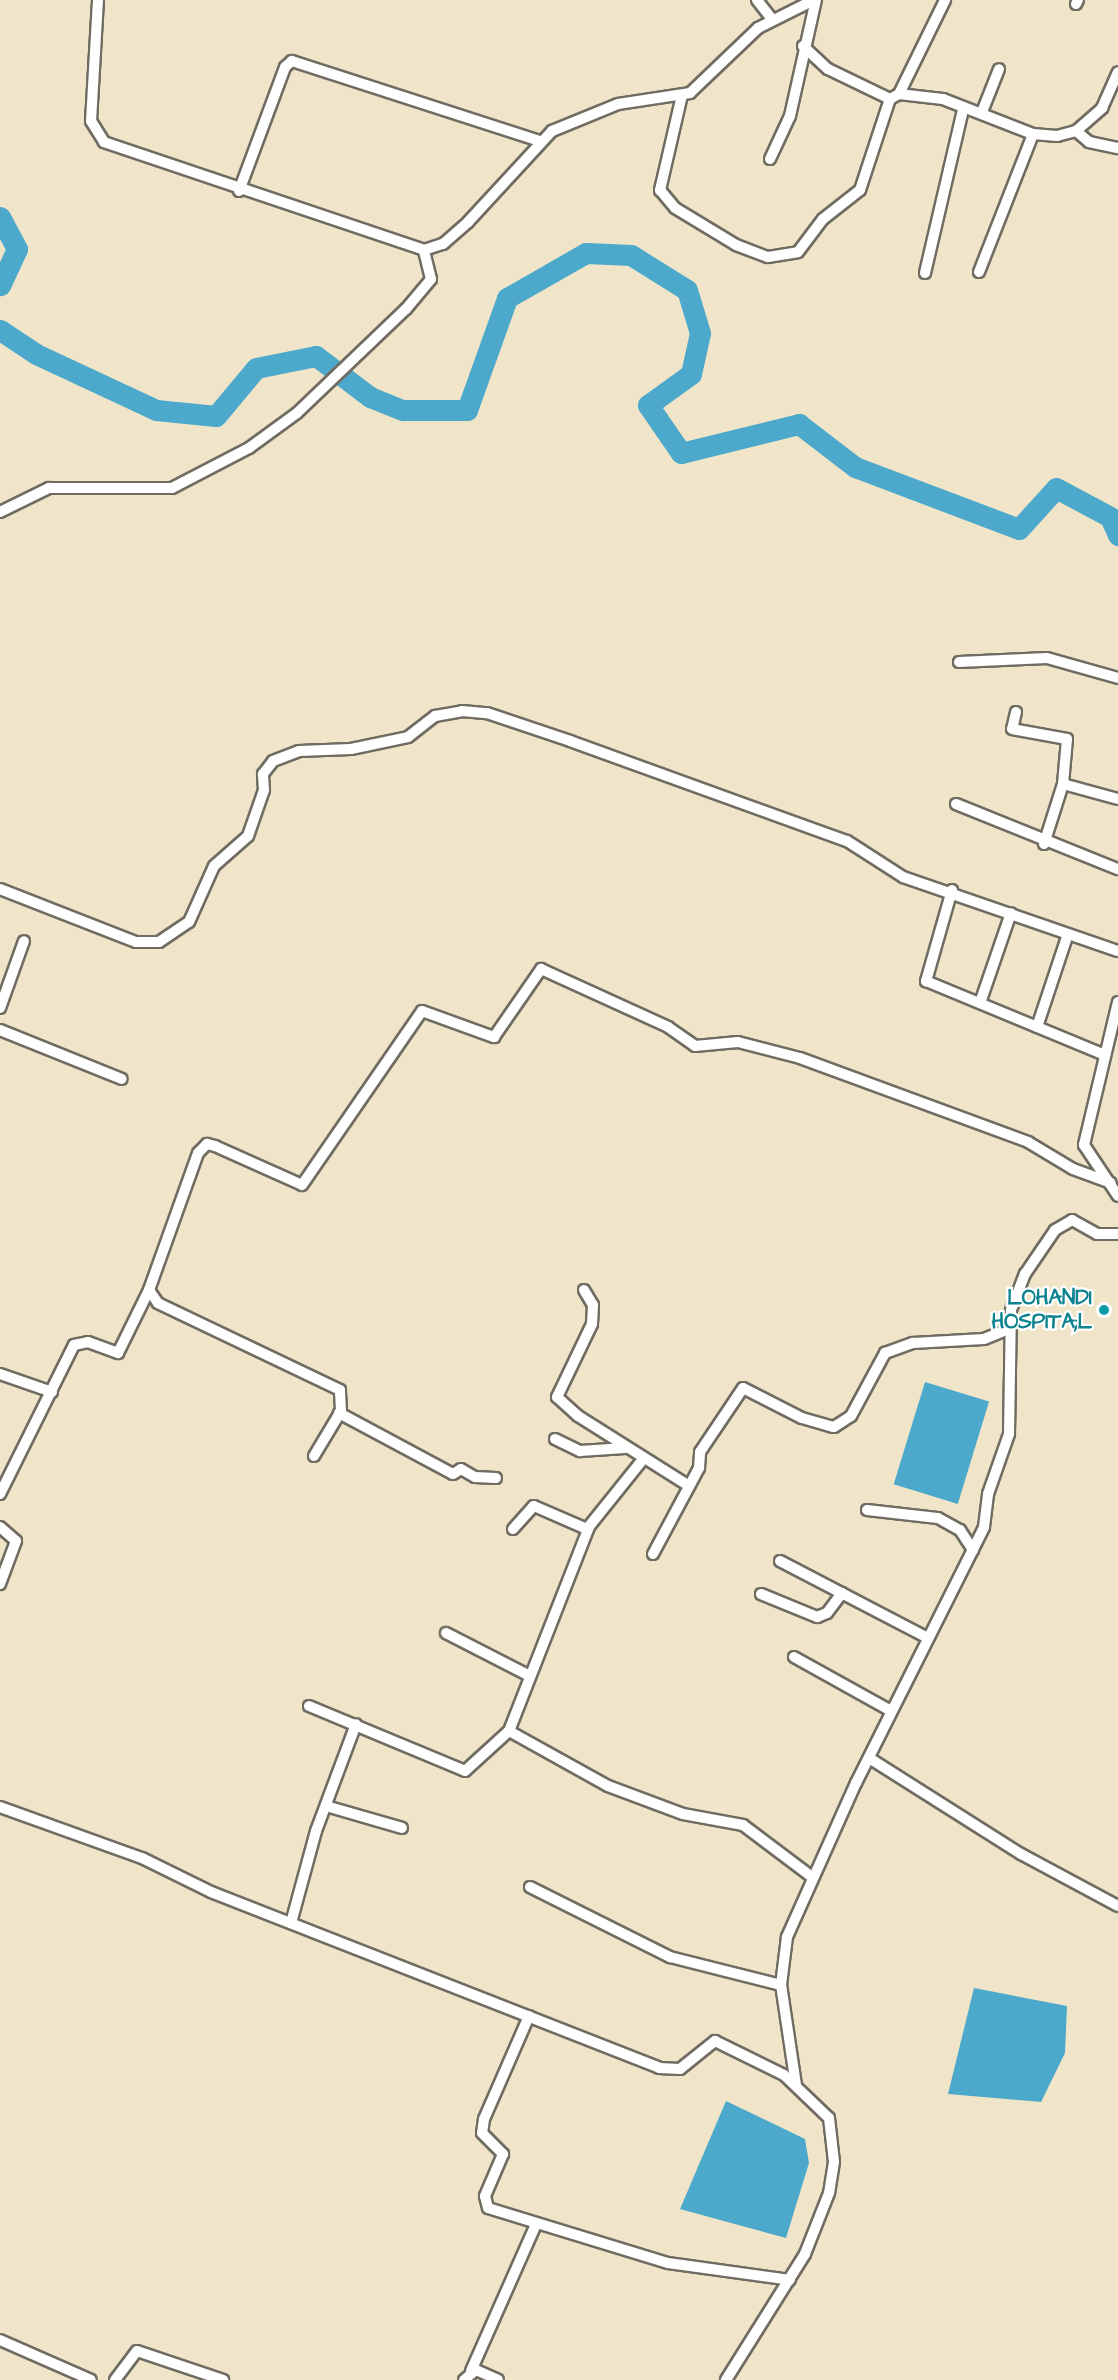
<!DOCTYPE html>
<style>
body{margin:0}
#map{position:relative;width:1118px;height:2380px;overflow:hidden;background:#f0e5c9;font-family:"Architects Daughter",sans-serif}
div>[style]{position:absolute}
.water>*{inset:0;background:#4ca9cb;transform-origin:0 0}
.river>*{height:21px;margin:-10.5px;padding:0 10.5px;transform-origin:10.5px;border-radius:10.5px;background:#4ca9cb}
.roads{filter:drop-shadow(2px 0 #706c62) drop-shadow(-2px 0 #706c62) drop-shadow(0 2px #706c62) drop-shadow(0 -2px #706c62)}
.minor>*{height:10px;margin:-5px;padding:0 5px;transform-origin:5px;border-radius:5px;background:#fff}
.dots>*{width:16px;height:16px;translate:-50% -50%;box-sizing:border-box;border:3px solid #fff;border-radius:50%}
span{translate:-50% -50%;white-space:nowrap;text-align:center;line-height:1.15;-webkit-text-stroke:4.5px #fff;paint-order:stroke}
.culture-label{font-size:21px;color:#0d838f;font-weight:700}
.right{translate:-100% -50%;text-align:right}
</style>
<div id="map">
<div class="water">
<i style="left:925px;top:1382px;width:67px;height:107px;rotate:17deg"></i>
<i style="clip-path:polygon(974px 1988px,1067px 2006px,1065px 2053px,1041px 2102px,948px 2094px)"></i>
<i style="clip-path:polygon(726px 2101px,805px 2139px,809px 2163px,786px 2238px,680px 2209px)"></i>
</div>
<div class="river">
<i style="left:0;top:217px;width:36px;rotate:62deg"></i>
<i style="left:17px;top:249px;width:40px;rotate:115deg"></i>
<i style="left:0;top:330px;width:43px;rotate:33.7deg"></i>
<i style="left:36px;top:354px;width:132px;rotate:25deg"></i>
<i style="left:156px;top:410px;width:60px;rotate:5.7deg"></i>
<i style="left:216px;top:416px;width:62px;rotate:-50.2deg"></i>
<i style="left:256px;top:368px;width:61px;rotate:-11.3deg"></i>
<i style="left:316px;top:356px;width:68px;rotate:37.2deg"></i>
<i style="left:370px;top:397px;width:35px;rotate:22deg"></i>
<i style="left:403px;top:410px;width:64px"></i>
<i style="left:467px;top:410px;width:119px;rotate:-70.3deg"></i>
<i style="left:507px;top:298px;width:91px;rotate:-29.7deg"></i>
<i style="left:586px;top:253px;width:45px;rotate:2.5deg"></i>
<i style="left:631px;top:255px;width:66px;rotate:32deg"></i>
<i style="left:687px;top:290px;width:45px;rotate:73.2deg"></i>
<i style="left:700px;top:333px;width:42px;rotate:102.4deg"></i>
<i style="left:691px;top:374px;width:53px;rotate:144.2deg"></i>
<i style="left:648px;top:405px;width:58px;rotate:55.5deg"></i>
<i style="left:681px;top:453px;width:122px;rotate:-13.8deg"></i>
<i style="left:799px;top:424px;width:71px;rotate:37.5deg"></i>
<i style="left:855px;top:467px;width:175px;rotate:20.7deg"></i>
<i style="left:1019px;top:529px;width:55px;rotate:-47.9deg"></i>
<i style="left:1056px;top:488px;width:61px;rotate:28.2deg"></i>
<i style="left:1110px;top:517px;width:20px;rotate:66deg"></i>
</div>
<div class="roads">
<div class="minor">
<i style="left:98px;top:0;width:121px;rotate:93.3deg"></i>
<i style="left:91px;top:121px;width:25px;rotate:58deg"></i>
<i style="left:104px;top:142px;width:338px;rotate:18.6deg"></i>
<i style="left:757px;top:0;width:24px;rotate:52deg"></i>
<i style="left:1076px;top:4px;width:4px;rotate:-63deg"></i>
<i style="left:803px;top:46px;width:34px;rotate:43deg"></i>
<i style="left:828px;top:69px;width:69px;rotate:25.8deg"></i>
<i style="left:890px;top:99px;width:10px;rotate:-29deg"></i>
<i style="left:899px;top:94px;width:44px;rotate:6.5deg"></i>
<i style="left:943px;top:99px;width:97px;rotate:21.3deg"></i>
<i style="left:1033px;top:134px;width:24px;rotate:5deg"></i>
<i style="left:1057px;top:136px;width:20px;rotate:-15deg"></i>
<i style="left:1076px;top:131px;width:35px;rotate:-41deg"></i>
<i style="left:1102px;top:108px;width:39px;rotate:-66deg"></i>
<i style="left:899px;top:94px;width:105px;rotate:-63.9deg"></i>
<i style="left:682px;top:95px;width:98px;rotate:103deg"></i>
<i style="left:660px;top:190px;width:23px;rotate:50deg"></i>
<i style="left:675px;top:208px;width:71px;rotate:31.2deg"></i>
<i style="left:736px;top:245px;width:34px;rotate:21deg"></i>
<i style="left:768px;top:257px;width:30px;rotate:-9deg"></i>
<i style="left:798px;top:252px;width:41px;rotate:-52.9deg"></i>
<i style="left:823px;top:219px;width:47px;rotate:-38.1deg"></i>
<i style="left:860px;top:190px;width:96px;rotate:-71.8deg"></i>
<i style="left:982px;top:112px;width:46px;rotate:-68.4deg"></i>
<i style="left:1076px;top:131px;width:17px;rotate:40deg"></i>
<i style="left:1089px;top:142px;width:30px;rotate:12deg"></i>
<i style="left:770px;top:159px;width:47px;rotate:-65.1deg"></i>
<i style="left:790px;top:116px;width:119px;rotate:-77.4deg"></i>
<i style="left:239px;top:191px;width:132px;rotate:-69.6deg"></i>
<i style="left:285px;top:67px;width:9px;rotate:-41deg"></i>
<i style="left:292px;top:61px;width:261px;rotate:17.9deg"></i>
<i style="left:979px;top:272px;width:148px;rotate:-68.6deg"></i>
<i style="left:925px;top:273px;width:167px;rotate:-76.9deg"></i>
<i style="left:0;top:512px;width:55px;rotate:-26.1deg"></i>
<i style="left:49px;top:488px;width:123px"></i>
<i style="left:172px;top:488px;width:87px;rotate:-27.5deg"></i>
<i style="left:249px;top:448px;width:59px;rotate:-36.1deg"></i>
<i style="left:297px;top:413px;width:151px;rotate:-43.7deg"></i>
<i style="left:406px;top:309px;width:39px;rotate:-50deg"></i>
<i style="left:431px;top:279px;width:30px;rotate:-104deg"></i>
<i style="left:424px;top:250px;width:20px;rotate:-18deg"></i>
<i style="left:443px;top:244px;width:33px;rotate:-41deg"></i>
<i style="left:468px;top:222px;width:124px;rotate:-47.3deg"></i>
<i style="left:552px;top:131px;width:71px;rotate:-22.2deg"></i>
<i style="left:618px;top:104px;width:73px;rotate:-8.7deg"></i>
<i style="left:690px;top:93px;width:94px;rotate:-43.7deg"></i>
<i style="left:758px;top:28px;width:63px;rotate:-26.6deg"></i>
<i style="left:959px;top:662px;width:88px;rotate:-2.6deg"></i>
<i style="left:1047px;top:658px;width:74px;rotate:15.7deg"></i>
<i style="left:1016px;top:712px;width:17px;rotate:103deg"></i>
<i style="left:1012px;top:729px;width:56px;rotate:10.3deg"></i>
<i style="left:1067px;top:739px;width:45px;rotate:95.1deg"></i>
<i style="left:1063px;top:784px;width:63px;rotate:107.6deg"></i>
<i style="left:1063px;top:784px;width:57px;rotate:15.3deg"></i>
<i style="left:956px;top:804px;width:175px;rotate:21.9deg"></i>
<i style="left:0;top:889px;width:146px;rotate:21.3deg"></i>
<i style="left:136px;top:942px;width:23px"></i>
<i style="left:159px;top:942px;width:36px;rotate:-34deg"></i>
<i style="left:189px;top:922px;width:61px;rotate:-65.9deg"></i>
<i style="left:214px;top:866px;width:45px;rotate:-41.4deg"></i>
<i style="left:248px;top:836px;width:49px;rotate:-70.8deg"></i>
<i style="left:264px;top:790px;width:16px;rotate:-94deg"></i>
<i style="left:263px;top:774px;width:16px;rotate:-52deg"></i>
<i style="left:273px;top:761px;width:28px;rotate:-21deg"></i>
<i style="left:299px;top:751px;width:52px;rotate:-2.2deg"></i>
<i style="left:351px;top:749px;width:58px;rotate:-11.9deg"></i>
<i style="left:408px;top:737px;width:34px;rotate:-38deg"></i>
<i style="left:435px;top:716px;width:27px;rotate:-10deg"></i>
<i style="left:462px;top:711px;width:25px;rotate:5deg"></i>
<i style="left:487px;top:713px;width:88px;rotate:18.6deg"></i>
<i style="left:570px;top:741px;width:294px;rotate:19.9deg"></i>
<i style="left:847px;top:841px;width:67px;rotate:32.7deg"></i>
<i style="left:903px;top:877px;width:227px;rotate:19deg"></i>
<i style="left:952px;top:890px;width:95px;rotate:105.9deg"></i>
<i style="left:926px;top:981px;width:194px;rotate:22.5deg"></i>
<i style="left:1118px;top:1002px;width:147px;rotate:103.4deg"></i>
<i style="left:1084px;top:1145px;width:61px;rotate:56.3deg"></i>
<i style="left:980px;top:1003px;width:95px;rotate:-71deg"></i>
<i style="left:0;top:1008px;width:71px;rotate:-70.3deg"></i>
<i style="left:1037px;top:1027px;width:98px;rotate:-71.6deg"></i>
<i style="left:0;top:1030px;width:131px;rotate:21.9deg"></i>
<i style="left:584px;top:1290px;width:17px;rotate:59deg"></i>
<i style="left:593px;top:1305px;width:19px;rotate:93deg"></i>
<i style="left:592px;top:1324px;width:81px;rotate:115.6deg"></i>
<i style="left:557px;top:1397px;width:28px;rotate:42deg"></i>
<i style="left:578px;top:1416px;width:131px;rotate:32.2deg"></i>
<i style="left:0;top:1374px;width:55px;rotate:19.1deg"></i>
<i style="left:339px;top:1413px;width:129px;rotate:28.2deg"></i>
<i style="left:453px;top:1474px;width:9px;rotate:-32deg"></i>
<i style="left:461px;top:1469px;width:16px;rotate:30deg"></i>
<i style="left:475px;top:1477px;width:21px;rotate:3deg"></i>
<i style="left:555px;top:1439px;width:28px;rotate:26deg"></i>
<i style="left:580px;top:1451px;width:45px;rotate:-3.8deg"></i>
<i style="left:314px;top:1456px;width:52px;rotate:-59deg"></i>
<i style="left:341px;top:1411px;width:21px;rotate:-93deg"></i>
<i style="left:340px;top:1390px;width:202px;rotate:-154.5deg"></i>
<i style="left:158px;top:1303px;width:16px;rotate:-125deg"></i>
<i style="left:149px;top:1290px;width:145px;rotate:-70.3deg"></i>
<i style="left:198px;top:1153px;width:13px;rotate:-45deg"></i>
<i style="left:207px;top:1144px;width:8px;rotate:14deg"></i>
<i style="left:215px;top:1146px;width:95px;rotate:24.1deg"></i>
<i style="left:302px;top:1185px;width:211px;rotate:-55.4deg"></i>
<i style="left:422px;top:1011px;width:77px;rotate:19.9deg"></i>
<i style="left:494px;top:1037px;width:83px;rotate:-55.3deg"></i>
<i style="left:541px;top:969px;width:140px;rotate:24.5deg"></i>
<i style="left:668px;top:1027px;width:33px;rotate:35deg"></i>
<i style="left:695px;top:1046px;width:43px;rotate:-5.3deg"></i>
<i style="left:738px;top:1042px;width:64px;rotate:14.5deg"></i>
<i style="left:800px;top:1058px;width:243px;rotate:20.2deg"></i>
<i style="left:1028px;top:1142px;width:52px;rotate:31deg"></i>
<i style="left:1073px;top:1169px;width:40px;rotate:20.2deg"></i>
<i style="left:0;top:1494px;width:166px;rotate:-63.6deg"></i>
<i style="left:74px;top:1345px;width:14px;rotate:-12deg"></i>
<i style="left:88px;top:1342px;width:32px;rotate:20deg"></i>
<i style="left:118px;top:1353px;width:70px;rotate:-63.8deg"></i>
<i style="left:867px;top:1510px;width:71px;rotate:6.4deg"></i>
<i style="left:938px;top:1518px;width:25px;rotate:29deg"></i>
<i style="left:960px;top:1530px;width:24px;rotate:57deg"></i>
<i style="left:0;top:1527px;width:21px;rotate:41deg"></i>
<i style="left:16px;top:1541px;width:46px;rotate:110.4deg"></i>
<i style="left:589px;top:1527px;width:219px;rotate:111.4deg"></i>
<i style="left:509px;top:1731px;width:113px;rotate:29.1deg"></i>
<i style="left:608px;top:1786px;width:80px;rotate:20.5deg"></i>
<i style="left:683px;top:1814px;width:61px;rotate:10.4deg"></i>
<i style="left:743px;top:1825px;width:86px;rotate:37deg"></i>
<i style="left:513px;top:1529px;width:31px;rotate:-48deg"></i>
<i style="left:534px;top:1506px;width:58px;rotate:23.5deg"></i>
<i style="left:587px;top:1529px;width:90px;rotate:-51.3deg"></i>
<i style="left:653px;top:1554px;width:98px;rotate:-61.9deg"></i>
<i style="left:699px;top:1468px;width:16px;rotate:-86deg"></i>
<i style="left:700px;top:1452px;width:77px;rotate:-56.1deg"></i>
<i style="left:743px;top:1388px;width:66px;rotate:27deg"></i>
<i style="left:802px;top:1418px;width:33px;rotate:16deg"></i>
<i style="left:834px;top:1427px;width:20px;rotate:-33deg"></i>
<i style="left:851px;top:1416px;width:72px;rotate:-61.6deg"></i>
<i style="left:885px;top:1353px;width:30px;rotate:-20deg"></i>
<i style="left:913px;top:1343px;width:71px;rotate:-3.2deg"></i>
<i style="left:984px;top:1339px;width:27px;rotate:-22deg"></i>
<i style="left:780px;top:1561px;width:167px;rotate:27.5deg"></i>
<i style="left:761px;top:1594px;width:61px;rotate:22.3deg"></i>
<i style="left:817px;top:1617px;width:11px;rotate:-22deg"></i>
<i style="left:827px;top:1613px;width:25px;rotate:-53deg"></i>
<i style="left:446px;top:1633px;width:92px;rotate:27.1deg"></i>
<i style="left:794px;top:1657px;width:111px;rotate:29.1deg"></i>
<i style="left:309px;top:1706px;width:169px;rotate:22.6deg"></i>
<i style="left:465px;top:1771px;width:59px;rotate:-42.3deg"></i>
<i style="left:869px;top:1758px;width:180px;rotate:32.3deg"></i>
<i style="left:1021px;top:1854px;width:110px;rotate:28.2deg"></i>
<i style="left:326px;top:1806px;width:79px;rotate:16.1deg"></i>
<i style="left:0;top:1807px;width:151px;rotate:19.8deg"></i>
<i style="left:142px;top:1858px;width:77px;rotate:26.2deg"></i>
<i style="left:211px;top:1892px;width:481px;rotate:21.4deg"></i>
<i style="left:659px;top:2068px;width:21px;rotate:3deg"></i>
<i style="left:680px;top:2069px;width:45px;rotate:-38.7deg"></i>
<i style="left:715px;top:2041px;width:77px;rotate:26.2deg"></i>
<i style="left:784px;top:2075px;width:62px;rotate:43.7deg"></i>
<i style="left:829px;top:2118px;width:44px;rotate:83.5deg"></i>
<i style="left:834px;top:2162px;width:31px;rotate:99deg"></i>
<i style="left:829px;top:2193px;width:66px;rotate:111.5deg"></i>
<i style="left:805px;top:2254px;width:149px;rotate:122.1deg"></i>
<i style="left:530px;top:1887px;width:157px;rotate:26.6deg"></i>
<i style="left:670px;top:1957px;width:114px;rotate:14.2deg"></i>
<i style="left:291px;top:1923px;width:95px;rotate:-74.8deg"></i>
<i style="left:316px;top:1831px;width:114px;rotate:-69.5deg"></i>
<i style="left:529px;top:2016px;width:112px;rotate:113.6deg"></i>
<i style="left:484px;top:2119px;width:14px;rotate:98deg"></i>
<i style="left:482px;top:2133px;width:30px;rotate:45deg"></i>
<i style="left:503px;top:2154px;width:46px;rotate:113.2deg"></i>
<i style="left:485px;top:2196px;width:12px;rotate:76deg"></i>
<i style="left:488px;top:2208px;width:188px;rotate:17deg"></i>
<i style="left:668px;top:2263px;width:123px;rotate:7.9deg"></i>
<i style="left:796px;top:2085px;width:101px;rotate:-98.5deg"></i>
<i style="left:781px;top:1985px;width:48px;rotate:-82.9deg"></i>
<i style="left:787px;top:1937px;width:169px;rotate:-65.9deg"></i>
<i style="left:856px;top:1783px;width:286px;rotate:-63.4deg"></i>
<i style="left:984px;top:1527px;width:33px;rotate:-83deg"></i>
<i style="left:988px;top:1494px;width:64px;rotate:-70.7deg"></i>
<i style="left:1009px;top:1434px;width:124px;rotate:-89.1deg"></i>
<i style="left:1011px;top:1310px;width:39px;rotate:-69deg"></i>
<i style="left:1025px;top:1274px;width:53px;rotate:-55.7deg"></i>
<i style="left:1055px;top:1230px;width:20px;rotate:-30deg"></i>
<i style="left:1072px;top:1220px;width:29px;rotate:29deg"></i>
<i style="left:1097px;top:1234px;width:21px"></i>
<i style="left:0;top:2340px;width:99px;rotate:23.7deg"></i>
<i style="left:471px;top:2371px;width:161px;rotate:-66.1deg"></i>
<i style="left:115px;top:2380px;width:36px;rotate:-53deg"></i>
<i style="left:137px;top:2351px;width:91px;rotate:18.6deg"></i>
<i style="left:464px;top:2380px;width:16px;rotate:-40deg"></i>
<i style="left:476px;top:2370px;width:24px;rotate:24deg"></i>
</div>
</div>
<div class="dots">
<i style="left:1104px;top:1310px;background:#0f9aa8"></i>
</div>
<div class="culture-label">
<span class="right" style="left:1092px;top:1310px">LOHANDI<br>HOSPITA;L</span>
</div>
</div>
